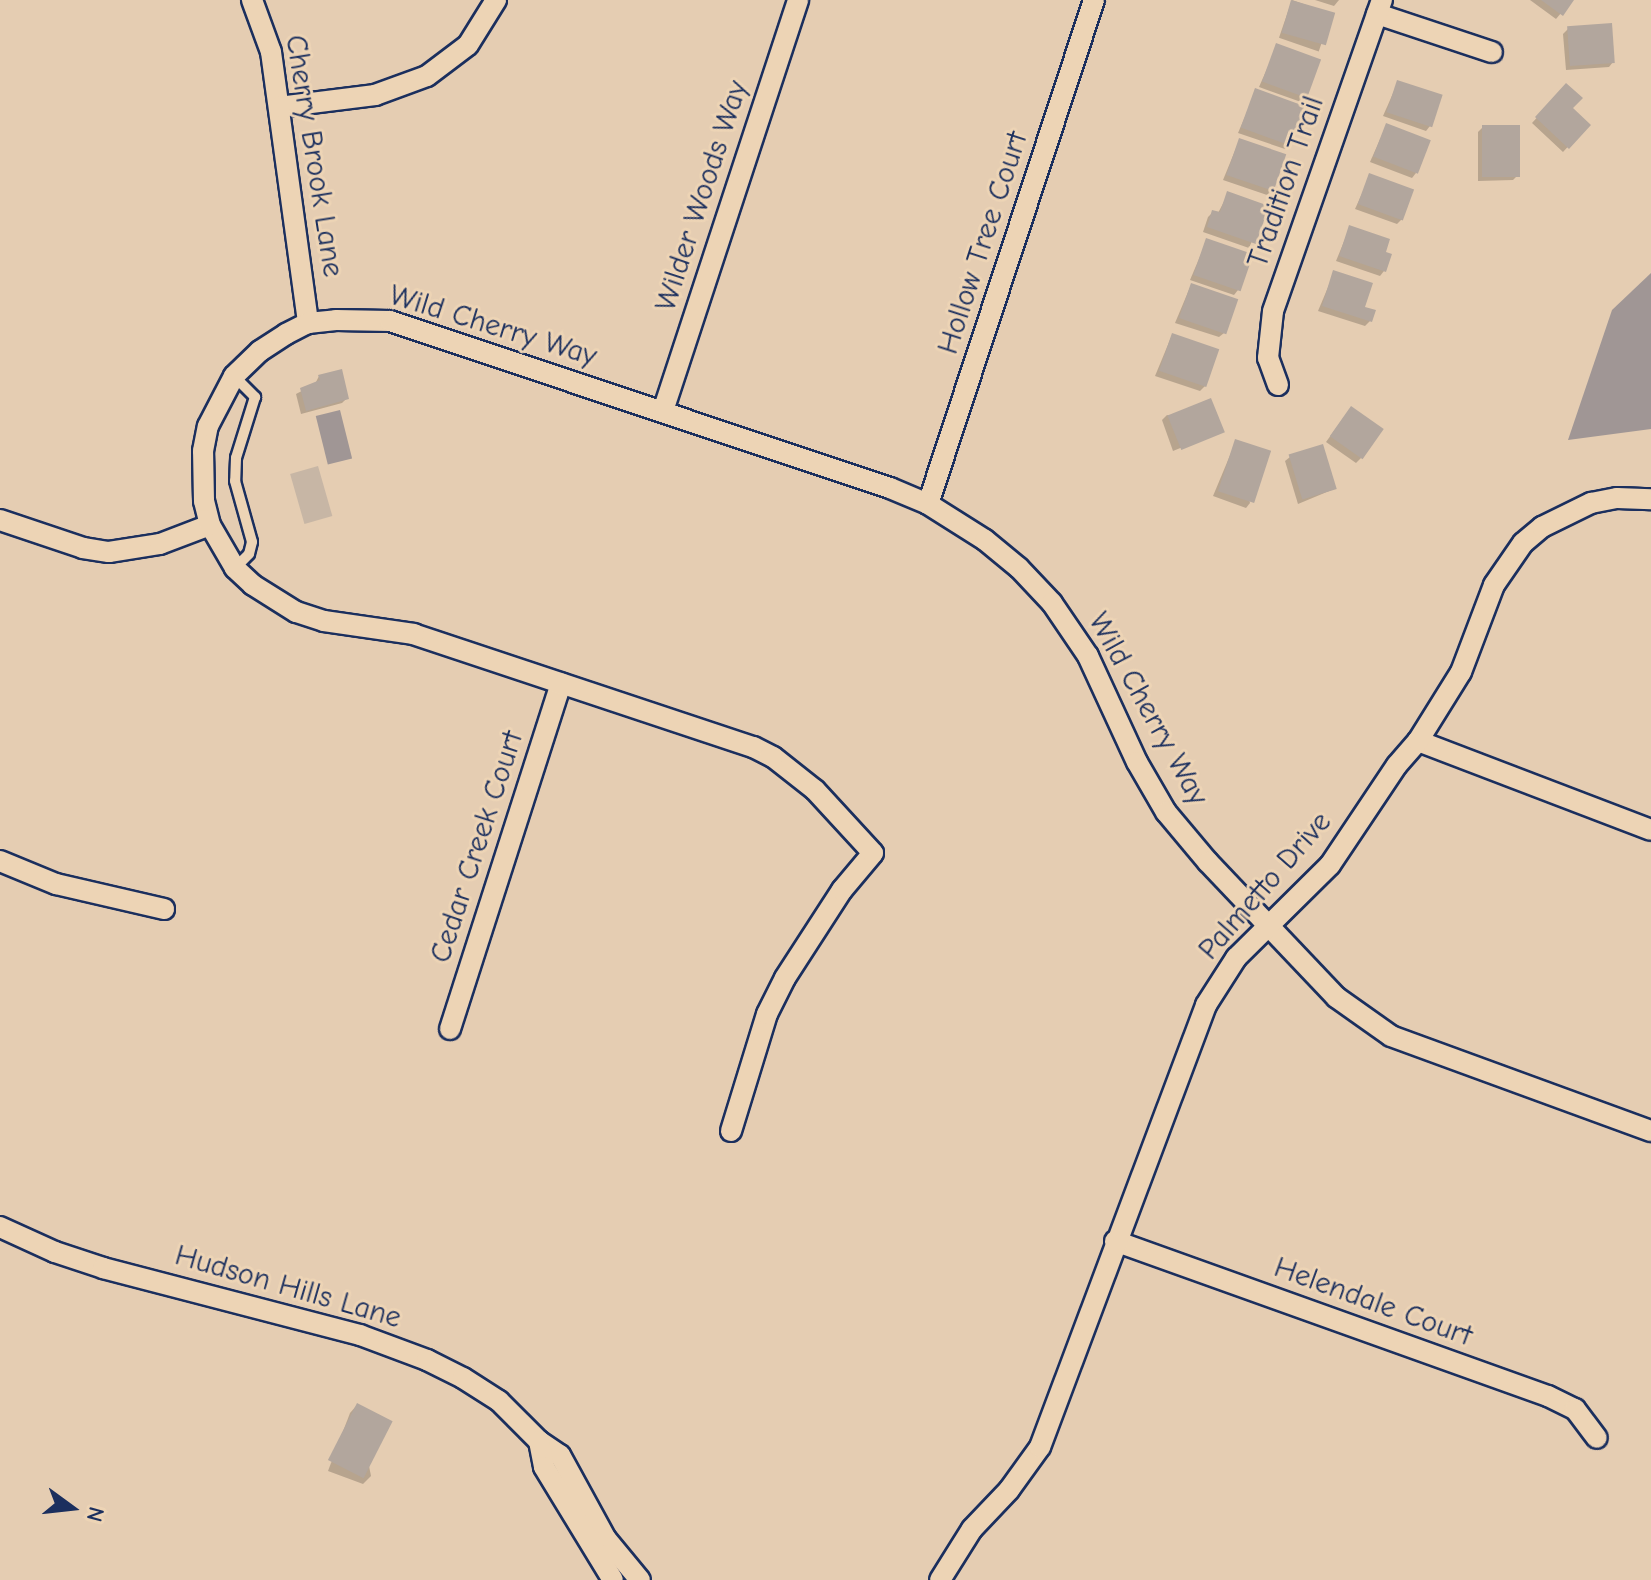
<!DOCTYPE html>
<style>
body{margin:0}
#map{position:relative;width:1651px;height:1580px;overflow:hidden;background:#e5cdb2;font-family:"Comic Neue",sans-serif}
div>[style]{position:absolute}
.green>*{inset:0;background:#c7b6a5;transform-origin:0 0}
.water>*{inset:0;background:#a09695;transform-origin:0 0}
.shadow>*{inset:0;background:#0003;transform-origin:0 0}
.building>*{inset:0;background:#b2a69d;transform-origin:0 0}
.roads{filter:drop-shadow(2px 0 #1b2f5e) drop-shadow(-2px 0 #1b2f5e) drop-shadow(0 2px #1b2f5e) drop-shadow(0 -2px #1b2f5e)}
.lane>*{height:10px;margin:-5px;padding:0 5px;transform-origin:5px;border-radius:5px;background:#edd4b5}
.street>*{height:20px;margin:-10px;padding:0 10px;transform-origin:10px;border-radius:10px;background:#edd4b5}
span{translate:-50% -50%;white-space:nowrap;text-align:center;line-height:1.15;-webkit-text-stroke:6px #edd4b5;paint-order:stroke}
.street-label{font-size:30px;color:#1b2f5e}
.north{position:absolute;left:32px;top:1468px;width:80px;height:80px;-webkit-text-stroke:6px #edd4b5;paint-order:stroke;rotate:105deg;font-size:22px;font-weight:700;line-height:32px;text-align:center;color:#1b2f5e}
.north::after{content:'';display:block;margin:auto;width:28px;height:36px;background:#1b2f5e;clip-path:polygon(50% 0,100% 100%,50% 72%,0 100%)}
</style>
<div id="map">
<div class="green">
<i style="left:318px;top:466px;width:52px;height:29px;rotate:74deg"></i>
</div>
<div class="water">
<i style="clip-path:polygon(1651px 273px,1651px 429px,1568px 440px,1612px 310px)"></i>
<i style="left:340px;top:410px;width:50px;height:25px;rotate:76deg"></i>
</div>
<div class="shadow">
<i style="left:1292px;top:0;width:42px;height:40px;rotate:19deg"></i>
<i style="clip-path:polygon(1315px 0,1339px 0,1334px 6px)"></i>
<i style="clip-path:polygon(1530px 0,1572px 0,1556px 19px)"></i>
<i style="clip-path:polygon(1568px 29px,1613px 62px,1609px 67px,1566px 70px,1563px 34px)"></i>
<i style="clip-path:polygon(1277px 46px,1306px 97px,1301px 102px,1259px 87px)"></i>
<i style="clip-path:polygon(1398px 82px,1430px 126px,1426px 131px,1383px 116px)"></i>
<i style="clip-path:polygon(1566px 86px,1571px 109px,1588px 125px,1563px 152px,1532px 123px)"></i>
<i style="clip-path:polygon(1256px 91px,1289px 144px,1285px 149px,1238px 133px)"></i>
<i style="clip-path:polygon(1386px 126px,1416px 173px,1412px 178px,1370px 162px)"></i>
<i style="clip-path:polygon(1483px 127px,1518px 175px,1513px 180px,1478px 181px,1478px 132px)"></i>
<i style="clip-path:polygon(1239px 141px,1272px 190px,1267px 195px,1223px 180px)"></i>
<i style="clip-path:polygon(1370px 176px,1402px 219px,1397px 224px,1355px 209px)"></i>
<i style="clip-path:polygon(1228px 194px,1266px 207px,1249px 248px,1203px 232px,1208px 217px,1213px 212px,1218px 213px)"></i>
<i style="clip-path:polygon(1350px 227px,1383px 254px,1384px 271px,1380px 276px,1336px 261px)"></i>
<i style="clip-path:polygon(1207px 240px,1238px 290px,1234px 295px,1190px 280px)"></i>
<i style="clip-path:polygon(1334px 273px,1363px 308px,1370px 321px,1365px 326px,1318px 311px)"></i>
<i style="clip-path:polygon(1191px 285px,1224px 333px,1219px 337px,1175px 323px)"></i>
<i style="clip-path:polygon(1172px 335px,1205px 386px,1200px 391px,1155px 376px)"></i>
<i style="clip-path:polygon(319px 376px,347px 398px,342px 403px,301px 414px,296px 394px,315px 384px)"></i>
<i style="clip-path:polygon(1347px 413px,1361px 458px,1356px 463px,1326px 442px)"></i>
<i style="clip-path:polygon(1167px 415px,1222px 431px,1173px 451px,1162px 420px)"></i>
<i style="clip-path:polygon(1236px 441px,1250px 503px,1246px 508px,1213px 496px)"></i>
<i style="clip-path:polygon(1290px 457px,1334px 489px,1298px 504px,1285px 461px)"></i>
<i style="clip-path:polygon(357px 1405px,371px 1476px,363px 1484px,328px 1471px,350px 1413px)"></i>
</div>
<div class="building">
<i style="left:1291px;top:0;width:46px;height:34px;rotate:16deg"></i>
<i style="clip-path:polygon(1541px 0,1574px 0,1563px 16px)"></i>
<i style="left:1612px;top:23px;width:40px;height:45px;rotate:86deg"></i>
<i style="left:1276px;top:43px;width:48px;height:41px;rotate:20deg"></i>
<i style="left:1397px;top:80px;width:48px;height:34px;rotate:18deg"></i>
<i style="clip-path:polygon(1566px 83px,1583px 98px,1573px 108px,1591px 125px,1569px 149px,1535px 117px)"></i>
<i style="left:1255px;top:88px;width:53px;height:42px;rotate:20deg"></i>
<i style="left:1386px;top:123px;width:48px;height:36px;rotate:21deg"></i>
<i style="left:1482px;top:125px;width:38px;height:52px"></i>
<i style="left:1239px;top:138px;width:50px;height:39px;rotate:19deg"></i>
<i style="left:1369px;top:173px;width:48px;height:33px;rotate:20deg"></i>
<i style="clip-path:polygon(1227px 191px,1269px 206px,1256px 244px,1207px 227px,1212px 210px,1220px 212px)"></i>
<i style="clip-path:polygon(1349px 225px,1390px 239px,1386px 252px,1392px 254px,1386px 272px,1339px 256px)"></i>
<i style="left:1206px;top:238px;width:50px;height:39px;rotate:19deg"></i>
<i style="clip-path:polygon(1333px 270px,1373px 283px,1365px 307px,1376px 310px,1372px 322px,1322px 306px)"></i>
<i style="left:1191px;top:283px;width:50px;height:37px;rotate:19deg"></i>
<i style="left:1172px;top:333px;width:50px;height:40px;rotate:19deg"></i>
<i style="clip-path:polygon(342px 369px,349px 399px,306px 411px,300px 388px,320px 380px,318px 375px)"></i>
<i style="left:1211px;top:398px;width:37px;height:47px;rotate:68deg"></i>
<i style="left:1351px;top:406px;width:40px;height:37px;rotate:35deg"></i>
<i style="left:1235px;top:439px;width:38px;height:55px;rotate:18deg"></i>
<i style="left:1323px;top:444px;width:47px;height:36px;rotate:73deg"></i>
<i style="left:357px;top:1403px;width:40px;height:64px;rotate:27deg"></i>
</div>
<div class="roads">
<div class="lane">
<i style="left:234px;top:376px;width:30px;rotate:45deg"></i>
<i style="left:255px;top:397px;width:64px;rotate:107.3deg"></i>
<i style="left:236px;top:458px;width:23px;rotate:92deg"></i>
<i style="left:235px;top:481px;width:63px;rotate:74.4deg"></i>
<i style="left:252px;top:542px;width:12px;rotate:104deg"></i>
<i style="left:249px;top:554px;width:20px;rotate:135deg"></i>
</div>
<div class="street">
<i style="left:252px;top:0;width:55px;rotate:69.9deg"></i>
<i style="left:271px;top:52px;width:274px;rotate:82.2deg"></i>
<i style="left:1377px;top:14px;width:121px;rotate:18.3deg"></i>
<i style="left:279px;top:107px;width:97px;rotate:-7.1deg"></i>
<i style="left:375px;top:95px;width:55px;rotate:-20.1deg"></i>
<i style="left:427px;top:76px;width:51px;rotate:-37.1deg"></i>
<i style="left:468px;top:45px;width:53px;rotate:-58.1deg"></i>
<i style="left:1278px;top:385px;width:29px;rotate:-110deg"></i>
<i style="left:1268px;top:358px;width:47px;rotate:-83.9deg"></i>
<i style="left:1273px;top:311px;width:330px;rotate:-70.7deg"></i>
<i style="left:663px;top:411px;width:433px;rotate:-71.8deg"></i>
<i style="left:928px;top:504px;width:531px;rotate:-71.77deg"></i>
<i style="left:0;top:520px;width:88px;rotate:18.6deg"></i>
<i style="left:83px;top:548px;width:26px;rotate:9deg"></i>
<i style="left:109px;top:552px;width:52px;rotate:-8.9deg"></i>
<i style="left:160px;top:544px;width:53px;rotate:-20.8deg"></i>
<i style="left:1418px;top:741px;width:249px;rotate:20.9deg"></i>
<i style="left:0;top:861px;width:61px;rotate:22.3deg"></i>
<i style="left:56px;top:884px;width:111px;rotate:13deg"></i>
<i style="left:450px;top:1029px;width:363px;rotate:-72.2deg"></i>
<i style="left:731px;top:1131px;width:122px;rotate:-72.9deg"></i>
<i style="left:767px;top:1014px;width:40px;rotate:-63.4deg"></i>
<i style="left:785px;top:978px;width:105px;rotate:-57.1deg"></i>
<i style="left:842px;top:890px;width:48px;rotate:-50deg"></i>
<i style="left:873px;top:853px;width:86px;rotate:-132.6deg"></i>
<i style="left:815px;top:790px;width:53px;rotate:-141.8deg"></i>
<i style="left:773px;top:757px;width:22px;rotate:-153deg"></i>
<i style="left:753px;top:747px;width:357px;rotate:-161.6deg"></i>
<i style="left:414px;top:634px;width:91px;rotate:-171.8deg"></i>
<i style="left:324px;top:621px;width:29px;rotate:-162deg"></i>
<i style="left:296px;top:612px;width:51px;rotate:-147.9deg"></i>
<i style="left:253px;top:585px;width:25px;rotate:-137deg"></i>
<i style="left:235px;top:568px;width:50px;rotate:-120.2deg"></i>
<i style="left:210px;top:525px;width:25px;rotate:-104deg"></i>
<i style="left:204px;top:501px;width:50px;rotate:-91.1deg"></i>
<i style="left:203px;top:451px;width:25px;rotate:-79deg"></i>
<i style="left:208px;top:426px;width:56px;rotate:-62.5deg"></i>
<i style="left:234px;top:376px;width:36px;rotate:-44deg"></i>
<i style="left:260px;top:351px;width:31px;rotate:-33deg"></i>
<i style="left:286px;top:334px;width:25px;rotate:-27deg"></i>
<i style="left:308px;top:323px;width:28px;rotate:-6deg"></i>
<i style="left:336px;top:320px;width:54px;rotate:1.1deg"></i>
<i style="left:390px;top:321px;width:527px;rotate:18.47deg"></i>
<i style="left:890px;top:488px;width:41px;rotate:22.8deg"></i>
<i style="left:928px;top:504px;width:67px;rotate:32.3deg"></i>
<i style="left:985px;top:540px;width:44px;rotate:39.5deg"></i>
<i style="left:1019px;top:568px;width:48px;rotate:46.7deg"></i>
<i style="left:1052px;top:603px;width:64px;rotate:55.8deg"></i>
<i style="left:1088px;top:656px;width:117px;rotate:65.2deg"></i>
<i style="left:1137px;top:762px;width:58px;rotate:59.9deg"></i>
<i style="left:1166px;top:812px;width:65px;rotate:50deg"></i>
<i style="left:1208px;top:862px;width:186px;rotate:46.5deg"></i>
<i style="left:1336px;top:997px;width:67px;rotate:35.3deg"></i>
<i style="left:1391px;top:1036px;width:277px;rotate:20.1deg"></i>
<i style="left:0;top:1227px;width:60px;rotate:24.4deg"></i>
<i style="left:55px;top:1252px;width:51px;rotate:18.4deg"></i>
<i style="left:103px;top:1268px;width:266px;rotate:14.6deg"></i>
<i style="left:360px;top:1335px;width:72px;rotate:20.5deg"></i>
<i style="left:427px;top:1360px;width:40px;rotate:26.6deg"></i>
<i style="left:463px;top:1378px;width:43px;rotate:32.6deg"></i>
<i style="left:499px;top:1401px;width:57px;rotate:45deg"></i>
<i style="left:539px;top:1441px;width:25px;rotate:34deg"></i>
<i style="left:560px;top:1455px;width:96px;rotate:61.3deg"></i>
<i style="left:606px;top:1539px;width:53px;rotate:50.3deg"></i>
<i style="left:1115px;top:1241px;width:460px;rotate:19.7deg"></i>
<i style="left:1548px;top:1396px;width:30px;rotate:26deg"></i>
<i style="left:1575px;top:1409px;width:36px;rotate:53deg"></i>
<i style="left:539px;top:1441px;width:26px;rotate:79deg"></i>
<i style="left:544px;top:1467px;width:132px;rotate:58.6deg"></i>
<i style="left:940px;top:1580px;width:60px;rotate:-57.9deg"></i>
<i style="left:972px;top:1529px;width:54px;rotate:-46.5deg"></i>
<i style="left:1009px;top:1490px;width:53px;rotate:-54.2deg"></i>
<i style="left:1040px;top:1447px;width:472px;rotate:-69.4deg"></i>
<i style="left:1206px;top:1005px;width:56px;rotate:-57.4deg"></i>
<i style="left:1236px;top:958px;width:132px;rotate:-44.7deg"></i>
<i style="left:1330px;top:865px;width:120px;rotate:-56.2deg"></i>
<i style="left:1397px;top:765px;width:32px;rotate:-49deg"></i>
<i style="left:1418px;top:741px;width:81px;rotate:-58.1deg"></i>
<i style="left:1461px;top:672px;width:93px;rotate:-69.2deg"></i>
<i style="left:1494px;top:585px;width:51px;rotate:-55.4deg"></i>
<i style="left:1523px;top:543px;width:25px;rotate:-40deg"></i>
<i style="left:1542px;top:527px;width:55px;rotate:-26.1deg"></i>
<i style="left:1591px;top:503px;width:26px;rotate:-11deg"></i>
<i style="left:1617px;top:498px;width:34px;rotate:2deg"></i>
</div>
</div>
<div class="street-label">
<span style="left:314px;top:156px;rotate:81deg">Cherry Brook Lane</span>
<span style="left:1286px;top:182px;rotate:-71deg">Tradition Trail</span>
<span style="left:702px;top:196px;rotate:-72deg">Wilder Woods Way</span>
<span style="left:983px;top:243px;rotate:-72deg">Hollow Tree Court</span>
<span style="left:493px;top:326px;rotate:17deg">Wild Cherry Way</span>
<span style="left:1148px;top:709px;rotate:61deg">Wild Cherry Way</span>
<span style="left:477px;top:847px;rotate:-72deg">Cedar Creek Court</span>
<span style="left:1265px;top:886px;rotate:-49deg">Palmetto Drive</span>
<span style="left:288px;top:1287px;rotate:16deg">Hudson Hills Lane</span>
<span style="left:1373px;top:1302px;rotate:20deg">Helendale Court</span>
</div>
<div class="north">N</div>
</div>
